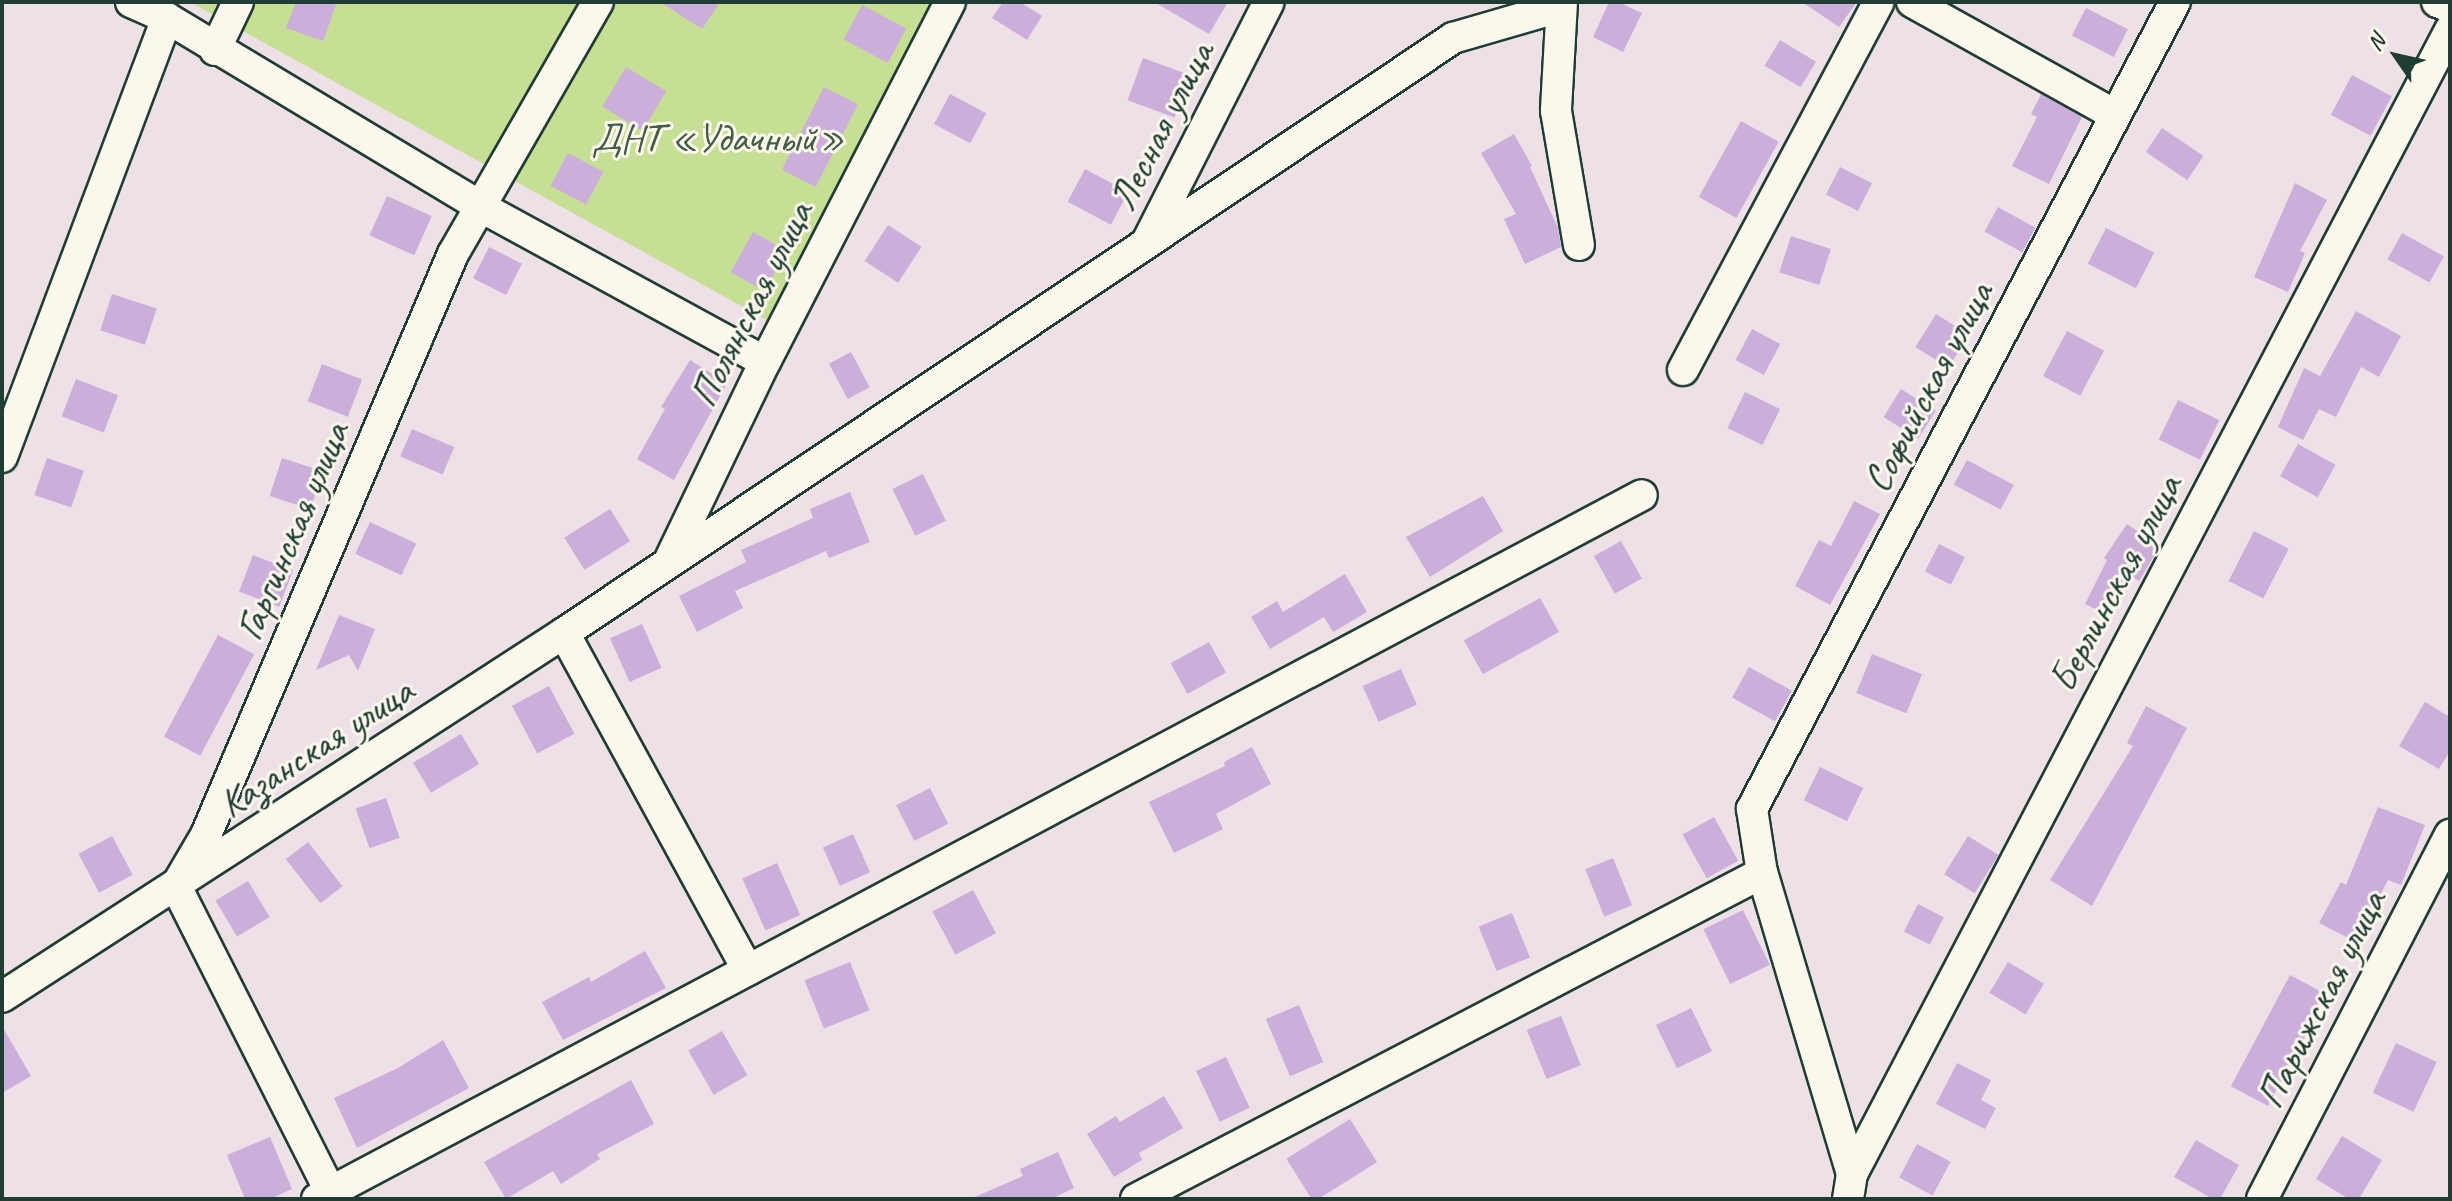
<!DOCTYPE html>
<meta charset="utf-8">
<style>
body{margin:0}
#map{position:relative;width:2452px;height:1201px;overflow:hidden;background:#ede1e7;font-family:Caveat,sans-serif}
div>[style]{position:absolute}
.green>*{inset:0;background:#c7df95}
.building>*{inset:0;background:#ccaedb;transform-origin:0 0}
.roads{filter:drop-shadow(2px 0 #1f3d34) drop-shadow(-2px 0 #1f3d34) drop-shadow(0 2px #1f3d34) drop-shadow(0 -2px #1f3d34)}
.street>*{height:30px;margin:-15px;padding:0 15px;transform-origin:15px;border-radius:15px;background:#fbf7ec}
span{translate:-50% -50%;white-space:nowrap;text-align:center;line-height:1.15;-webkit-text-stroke:6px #fbf7ec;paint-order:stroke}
.street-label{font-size:40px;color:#1f3d34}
.park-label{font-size:40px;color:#415d47}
.frame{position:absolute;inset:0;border:4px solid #1f3d34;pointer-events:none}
.north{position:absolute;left:2356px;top:16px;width:80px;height:80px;-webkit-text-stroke:6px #fbf7ec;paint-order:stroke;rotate:304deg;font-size:22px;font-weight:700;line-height:32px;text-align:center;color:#1f3d34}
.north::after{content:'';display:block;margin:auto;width:28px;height:36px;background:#1f3d34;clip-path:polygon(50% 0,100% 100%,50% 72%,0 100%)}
</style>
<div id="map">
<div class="green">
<i style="clip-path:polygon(190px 2px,940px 2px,776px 325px)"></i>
</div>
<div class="building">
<i style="clip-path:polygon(296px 2px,337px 2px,323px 41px,286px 28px)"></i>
<i style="clip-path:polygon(660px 2px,720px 2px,702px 29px)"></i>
<i style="clip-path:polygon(1003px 2px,1020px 2px,1042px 16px,1027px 40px,992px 18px)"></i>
<i style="clip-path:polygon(1154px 2px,1228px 2px,1209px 34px)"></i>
<i style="clip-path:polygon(1609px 2px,1618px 2px,1642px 13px,1623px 52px,1593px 37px)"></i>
<i style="clip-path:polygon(1802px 2px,1857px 2px,1839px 27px)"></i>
<i style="left:862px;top:5px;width:50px;height:39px;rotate:28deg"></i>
<i style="left:2086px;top:8px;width:47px;height:31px;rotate:27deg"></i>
<i style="left:1780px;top:40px;width:42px;height:30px;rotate:31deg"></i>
<i style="left:1143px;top:58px;width:50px;height:45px;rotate:20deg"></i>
<i style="left:626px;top:67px;width:47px;height:46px;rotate:31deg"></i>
<i style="left:2352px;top:75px;width:45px;height:45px;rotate:28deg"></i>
<i style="left:824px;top:87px;width:38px;height:93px;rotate:27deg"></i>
<i style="left:950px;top:94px;width:41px;height:34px;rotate:28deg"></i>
<i style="clip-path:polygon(2041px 94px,2082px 117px,2049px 184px,2012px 166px,2037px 117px,2031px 114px)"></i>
<i style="left:1741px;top:121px;width:43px;height:87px;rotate:29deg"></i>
<i style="left:2162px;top:128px;width:50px;height:29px;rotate:34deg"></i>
<i style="clip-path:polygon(1514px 134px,1532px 166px,1530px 167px,1558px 228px,1561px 247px,1525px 264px,1504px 219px,1516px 214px,1481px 153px)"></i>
<i style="left:568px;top:153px;width:40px;height:37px;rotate:28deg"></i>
<i style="left:1840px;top:167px;width:36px;height:31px;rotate:27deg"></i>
<i style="left:1085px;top:169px;width:49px;height:37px;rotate:28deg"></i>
<i style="clip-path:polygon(2295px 183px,2327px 200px,2300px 251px,2305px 253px,2288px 292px,2254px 277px)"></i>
<i style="left:387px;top:196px;width:49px;height:43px;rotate:24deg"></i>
<i style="left:1998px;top:207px;width:43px;height:28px;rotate:29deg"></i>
<i style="left:888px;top:225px;width:40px;height:43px;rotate:33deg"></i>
<i style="left:2106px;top:228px;width:54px;height:40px;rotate:27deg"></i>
<i style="left:753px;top:232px;width:39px;height:46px;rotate:29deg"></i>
<i style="left:2402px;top:233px;width:48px;height:30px;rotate:29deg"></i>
<i style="left:1791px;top:236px;width:42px;height:38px;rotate:18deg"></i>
<i style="left:489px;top:247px;width:37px;height:35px;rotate:27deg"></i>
<i style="left:112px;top:294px;width:47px;height:38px;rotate:18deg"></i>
<i style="clip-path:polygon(2356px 311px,2401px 336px,2379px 377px,2361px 367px,2336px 417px,2319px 409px,2303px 440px,2278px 427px,2304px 368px,2320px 376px)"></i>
<i style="left:1936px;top:314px;width:39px;height:39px;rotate:32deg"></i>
<i style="left:1752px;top:329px;width:32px;height:35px;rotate:28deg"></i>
<i style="left:2067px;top:331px;width:42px;height:51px;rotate:28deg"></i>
<i style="left:851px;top:352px;width:40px;height:25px;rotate:62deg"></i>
<i style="clip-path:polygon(690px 360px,727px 383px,674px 480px,637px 459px,665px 409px,661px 407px)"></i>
<i style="left:322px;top:364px;width:43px;height:40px;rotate:21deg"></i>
<i style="left:76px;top:379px;width:45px;height:40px;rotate:21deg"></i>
<i style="left:1901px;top:389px;width:41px;height:33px;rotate:32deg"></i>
<i style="left:1745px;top:392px;width:39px;height:40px;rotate:26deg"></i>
<i style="left:2178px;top:400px;width:46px;height:44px;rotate:26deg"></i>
<i style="left:412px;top:429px;width:46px;height:30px;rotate:23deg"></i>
<i style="left:2298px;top:444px;width:43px;height:37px;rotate:29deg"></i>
<i style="left:47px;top:458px;width:39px;height:39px;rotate:19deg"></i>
<i style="left:282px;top:458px;width:43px;height:40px;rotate:18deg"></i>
<i style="left:1967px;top:460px;width:53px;height:28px;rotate:28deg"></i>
<i style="left:923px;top:474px;width:52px;height:34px;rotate:64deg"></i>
<i style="clip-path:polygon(850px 492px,870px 542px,829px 558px,826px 551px,735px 591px,743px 608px,697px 632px,679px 596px,746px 562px,741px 550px,813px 518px,810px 509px)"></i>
<i style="clip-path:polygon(1483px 496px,1503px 531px,1430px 577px,1406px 537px)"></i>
<i style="clip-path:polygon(1854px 501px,1880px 514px,1830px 605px,1795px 586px,1819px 540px,1831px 546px)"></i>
<i style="left:610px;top:509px;width:38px;height:54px;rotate:58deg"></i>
<i style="left:370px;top:522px;width:51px;height:35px;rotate:25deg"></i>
<i style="clip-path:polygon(2127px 524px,2160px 546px,2139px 581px,2131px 576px,2110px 616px,2085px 604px,2107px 560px,2104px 558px)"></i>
<i style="left:2254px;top:531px;width:39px;height:56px;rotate:27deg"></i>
<i style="left:1621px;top:541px;width:43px;height:31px;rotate:61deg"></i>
<i style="left:1939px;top:544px;width:29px;height:31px;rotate:27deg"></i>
<i style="left:253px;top:555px;width:43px;height:39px;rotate:21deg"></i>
<i style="clip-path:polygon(1345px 574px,1367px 612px,1333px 632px,1324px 617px,1270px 649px,1251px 617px,1277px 601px,1283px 612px)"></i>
<i style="left:1540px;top:598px;width:39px;height:87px;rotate:61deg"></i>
<i style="clip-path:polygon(339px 615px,375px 629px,358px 671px,349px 655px,316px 670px)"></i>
<i style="left:642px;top:624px;width:48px;height:35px;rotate:66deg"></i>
<i style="left:218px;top:635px;width:41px;height:115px;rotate:28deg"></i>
<i style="left:1209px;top:642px;width:35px;height:44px;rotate:61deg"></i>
<i style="left:1872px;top:654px;width:54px;height:42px;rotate:22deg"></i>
<i style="left:1749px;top:667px;width:49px;height:35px;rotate:29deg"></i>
<i style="left:1401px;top:669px;width:39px;height:42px;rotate:66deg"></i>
<i style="left:549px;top:686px;width:54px;height:42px;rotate:62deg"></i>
<i style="clip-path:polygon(2425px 702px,2450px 717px,2450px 751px,2439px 769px,2399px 746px)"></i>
<i style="clip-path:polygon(2146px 706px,2187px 728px,2092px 906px,2050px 880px,2133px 746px,2127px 743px)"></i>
<i style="left:461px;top:734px;width:35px;height:56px;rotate:59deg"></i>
<i style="clip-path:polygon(1252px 747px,1271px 784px,1216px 814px,1223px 829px,1174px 853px,1149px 802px,1225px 766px,1224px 762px)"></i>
<i style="left:1820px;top:767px;width:48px;height:37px;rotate:26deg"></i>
<i style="left:930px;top:788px;width:40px;height:38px;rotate:63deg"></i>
<i style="left:386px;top:798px;width:42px;height:32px;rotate:71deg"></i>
<i style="clip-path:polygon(2378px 807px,2425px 825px,2401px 885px,2388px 880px,2356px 942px,2319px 923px,2341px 882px,2346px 885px)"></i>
<i style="left:1714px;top:817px;width:50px;height:36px;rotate:61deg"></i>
<i style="left:853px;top:834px;width:42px;height:33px;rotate:66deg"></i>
<i style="left:112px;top:836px;width:44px;height:38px;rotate:62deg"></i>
<i style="left:1968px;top:836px;width:36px;height:45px;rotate:32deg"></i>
<i style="left:308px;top:842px;width:56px;height:28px;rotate:52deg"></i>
<i style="left:1613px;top:858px;width:51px;height:30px;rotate:68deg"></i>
<i style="left:777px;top:863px;width:57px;height:38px;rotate:66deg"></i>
<i style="left:248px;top:881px;width:42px;height:38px;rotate:59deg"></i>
<i style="left:973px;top:890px;width:49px;height:46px;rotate:62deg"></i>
<i style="left:1918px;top:904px;width:29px;height:31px;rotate:27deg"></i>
<i style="left:1743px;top:910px;width:61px;height:44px;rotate:64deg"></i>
<i style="left:1512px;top:913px;width:48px;height:36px;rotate:68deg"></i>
<i style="clip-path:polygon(645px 951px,666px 988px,563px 1040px,542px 1002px,589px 977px,591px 982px)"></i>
<i style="left:850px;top:962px;width:52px;height:49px;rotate:68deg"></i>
<i style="left:2008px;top:962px;width:42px;height:36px;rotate:31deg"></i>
<i style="left:2290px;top:975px;width:42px;height:126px;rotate:28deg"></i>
<i style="left:1299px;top:1005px;width:62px;height:36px;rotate:67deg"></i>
<i style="left:1691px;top:1008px;width:48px;height:39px;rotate:64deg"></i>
<i style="left:1561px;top:1016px;width:53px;height:37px;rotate:68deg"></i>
<i style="clip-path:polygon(2px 1026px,31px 1076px,2px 1093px)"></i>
<i style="left:722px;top:1031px;width:51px;height:39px;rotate:60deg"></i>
<i style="clip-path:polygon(443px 1040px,469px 1088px,357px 1148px,334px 1098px,398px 1068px)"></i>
<i style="left:2396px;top:1043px;width:45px;height:55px;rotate:25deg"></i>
<i style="left:1226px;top:1057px;width:56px;height:33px;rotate:65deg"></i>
<i style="clip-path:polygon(1957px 1063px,1991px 1080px,1981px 1100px,1996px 1108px,1985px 1129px,1936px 1104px)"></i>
<i style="clip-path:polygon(631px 1080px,654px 1124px,597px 1154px,600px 1159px,561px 1184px,553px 1171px,506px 1199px,484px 1162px)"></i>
<i style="clip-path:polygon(1164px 1096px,1183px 1128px,1139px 1153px,1142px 1160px,1114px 1177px,1087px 1134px,1116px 1116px,1120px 1122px)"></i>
<i style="left:1350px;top:1119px;width:51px;height:75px;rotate:58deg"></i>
<i style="clip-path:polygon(2342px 1136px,2382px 1160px,2359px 1199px,2349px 1199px,2316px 1179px)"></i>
<i style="clip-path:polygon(270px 1137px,292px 1189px,270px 1199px,245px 1199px,227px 1155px)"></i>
<i style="clip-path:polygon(2196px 1140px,2239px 1165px,2220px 1199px,2213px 1199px,2174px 1177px)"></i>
<i style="left:1917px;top:1144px;width:38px;height:38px;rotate:28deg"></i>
<i style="clip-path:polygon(1058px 1152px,1074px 1188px,1051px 1199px,970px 1199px,1023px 1176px,1020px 1169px)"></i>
</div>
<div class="roads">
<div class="street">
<i style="left:131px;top:2px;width:39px;rotate:24deg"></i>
<i style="left:167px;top:18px;width:369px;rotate:31deg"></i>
<i style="left:483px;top:208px;width:321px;rotate:28.6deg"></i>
<i style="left:1562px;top:2px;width:109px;rotate:93.2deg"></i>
<i style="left:1556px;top:111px;width:136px;rotate:80.3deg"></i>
<i style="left:1912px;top:2px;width:232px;rotate:29.1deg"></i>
<i style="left:2437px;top:2px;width:14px;rotate:21deg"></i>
<i style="left:215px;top:50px;width:53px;rotate:-64.4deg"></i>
<i style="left:1147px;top:242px;width:269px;rotate:-63.1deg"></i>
<i style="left:1683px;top:370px;width:417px;rotate:-62deg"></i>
<i style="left:2px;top:457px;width:469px;rotate:-69.4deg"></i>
<i style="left:671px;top:557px;width:216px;rotate:-64.3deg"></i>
<i style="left:765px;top:362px;width:405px;rotate:-62.8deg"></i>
<i style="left:564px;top:633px;width:384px;rotate:61.4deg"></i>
<i style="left:2px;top:997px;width:670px;rotate:-32.93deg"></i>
<i style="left:564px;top:633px;width:1070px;rotate:-33.79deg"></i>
<i style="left:1453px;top:38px;width:111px;rotate:-16.2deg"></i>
<i style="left:1852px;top:1174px;width:1291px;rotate:-62.4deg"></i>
<i style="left:317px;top:1199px;width:1500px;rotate:-27.98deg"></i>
<i style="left:334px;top:1199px;width:351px;rotate:-116.8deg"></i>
<i style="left:176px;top:886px;width:59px;rotate:-59.5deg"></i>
<i style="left:206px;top:835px;width:631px;rotate:-66.97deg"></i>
<i style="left:453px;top:254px;width:291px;rotate:-60.1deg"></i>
<i style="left:1136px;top:1199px;width:706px;rotate:-27.51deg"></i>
<i style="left:1848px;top:1199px;width:25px;rotate:-81deg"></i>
<i style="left:1852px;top:1174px;width:314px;rotate:-106.6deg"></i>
<i style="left:1762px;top:873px;width:65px;rotate:-98.9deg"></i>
<i style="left:1752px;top:809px;width:911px;rotate:-62.34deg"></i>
<i style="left:2262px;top:1199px;width:410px;rotate:-62.7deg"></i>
</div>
</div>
<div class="street-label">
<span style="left:1161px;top:126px;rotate:-63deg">Лесная улица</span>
<span style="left:751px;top:304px;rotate:-63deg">Полянская улица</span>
<span style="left:1928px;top:387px;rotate:-62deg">Софийская улица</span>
<span style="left:292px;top:531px;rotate:-67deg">Гаргинская улица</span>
<span style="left:2115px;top:583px;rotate:-62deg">Берлинская улица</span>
<span style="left:316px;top:747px;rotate:-33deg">Казанская улица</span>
<span style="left:2321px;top:999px;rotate:-63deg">Парижская улица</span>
</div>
<div class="park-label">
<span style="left:718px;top:138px">ДНТ «Удачный»</span>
</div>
<div class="frame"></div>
<div class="north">N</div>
</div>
